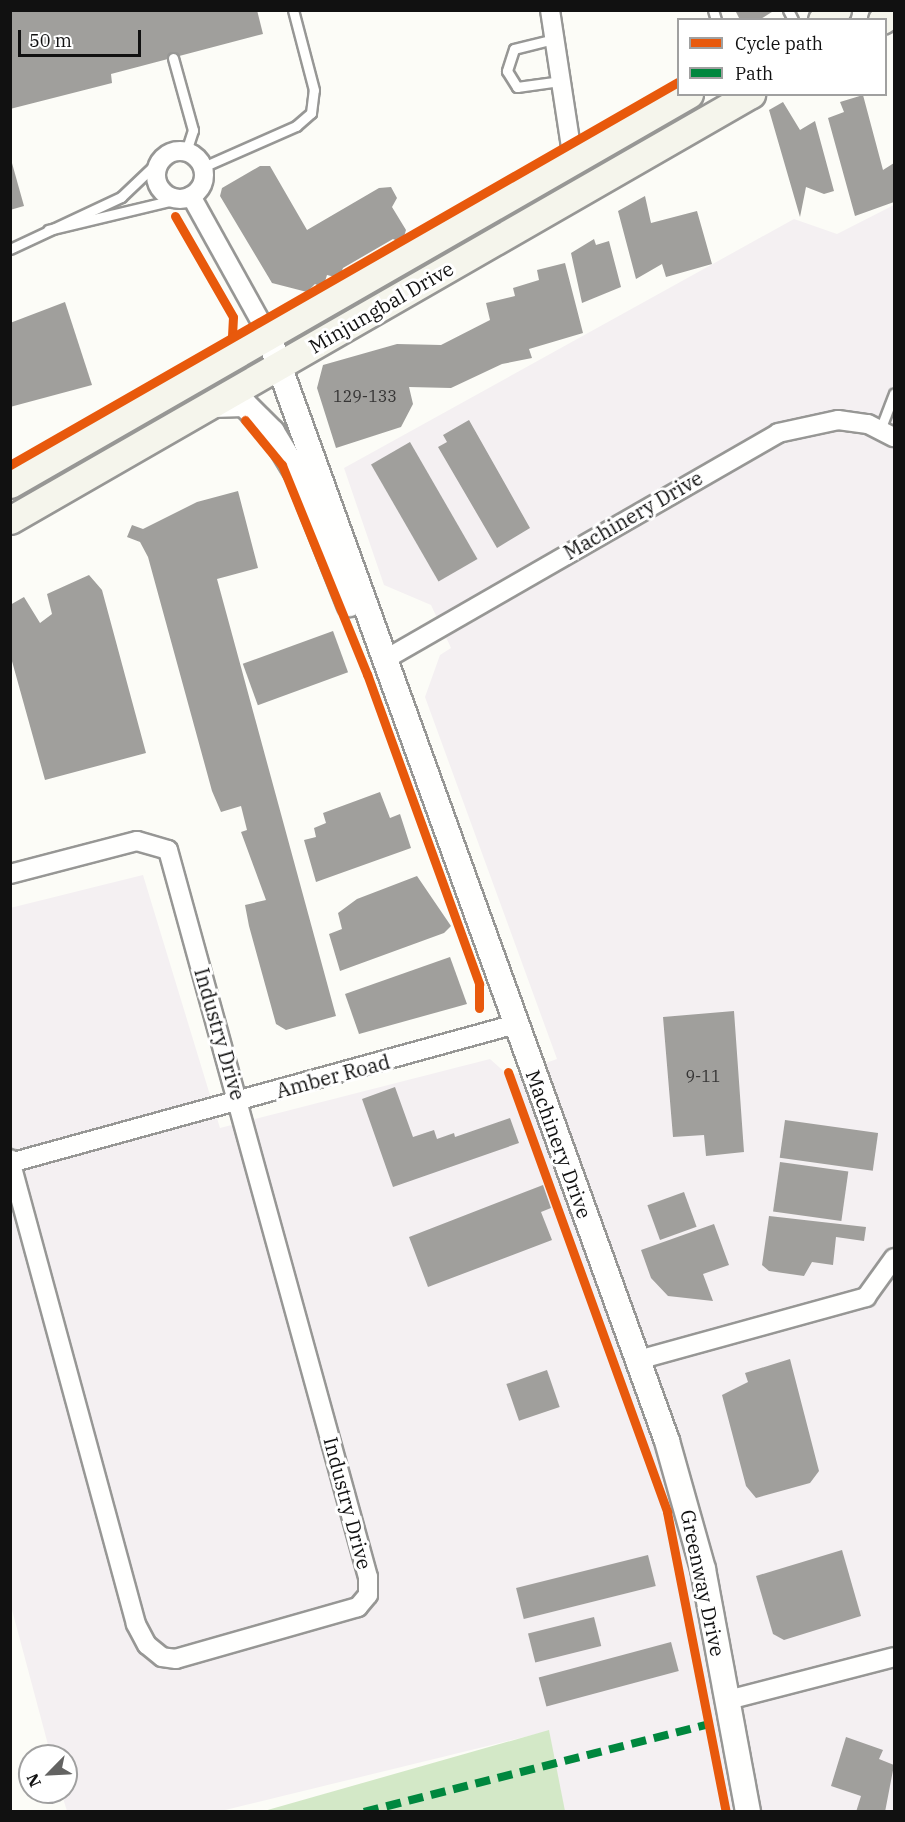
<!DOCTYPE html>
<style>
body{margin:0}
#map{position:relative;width:905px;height:1822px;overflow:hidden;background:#fcfcf7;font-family:"IBM Plex Serif",serif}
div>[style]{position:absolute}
.industrial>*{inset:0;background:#f4f0f2}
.forest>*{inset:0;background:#d3e8c7}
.building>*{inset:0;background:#a09f9c;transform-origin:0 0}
.roads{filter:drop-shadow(2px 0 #979795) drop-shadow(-2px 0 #979795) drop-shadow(0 2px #979795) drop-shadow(0 -2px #979795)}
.service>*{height:9px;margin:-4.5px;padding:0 4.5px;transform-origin:4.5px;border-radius:4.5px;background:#fffffe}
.minor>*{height:18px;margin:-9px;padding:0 9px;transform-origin:9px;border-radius:9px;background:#fffffe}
.minor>.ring{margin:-9px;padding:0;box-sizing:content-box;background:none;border:18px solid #fffffe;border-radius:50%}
.tertiary>*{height:24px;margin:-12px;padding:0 12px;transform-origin:12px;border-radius:12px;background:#fffffe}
.secondary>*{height:27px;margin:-13.5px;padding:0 13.5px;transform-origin:13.5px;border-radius:13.5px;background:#f5f5ec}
.quiet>*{height:8px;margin-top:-4px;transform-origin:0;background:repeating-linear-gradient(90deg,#00873e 0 15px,transparent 0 23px)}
.cycleway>*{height:9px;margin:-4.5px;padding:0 4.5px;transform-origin:4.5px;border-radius:4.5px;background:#e8590c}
span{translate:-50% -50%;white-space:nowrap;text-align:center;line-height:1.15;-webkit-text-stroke:6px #fff;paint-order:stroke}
.number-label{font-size:16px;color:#353434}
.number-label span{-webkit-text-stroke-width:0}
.street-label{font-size:20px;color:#111}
.frame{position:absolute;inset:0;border:12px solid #111;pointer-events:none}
.legend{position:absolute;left:677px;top:18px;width:210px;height:78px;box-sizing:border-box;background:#fff;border:2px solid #a0a0a0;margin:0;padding:8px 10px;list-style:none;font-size:18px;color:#111}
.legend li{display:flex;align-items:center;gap:12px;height:30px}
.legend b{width:30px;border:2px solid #a0a0a0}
.north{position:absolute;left:18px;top:1744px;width:60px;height:60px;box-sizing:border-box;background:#fff;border:2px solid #a0a0a0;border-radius:50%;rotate:246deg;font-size:16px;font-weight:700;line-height:24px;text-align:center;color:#111}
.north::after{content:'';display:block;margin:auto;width:21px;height:27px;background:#636362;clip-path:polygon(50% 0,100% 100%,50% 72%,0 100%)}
.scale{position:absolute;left:18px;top:30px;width:123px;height:27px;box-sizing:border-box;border:3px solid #111;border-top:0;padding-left:8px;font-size:18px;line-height:21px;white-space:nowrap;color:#111;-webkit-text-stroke:4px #fff;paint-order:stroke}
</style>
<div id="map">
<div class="industrial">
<i style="clip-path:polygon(894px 205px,894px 1811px,560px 1811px,549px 1731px,221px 1811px,67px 1811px,61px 1792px,66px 1792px,66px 1756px,51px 1756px,11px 1606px,10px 908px,143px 875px,220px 1128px,490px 1059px,509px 1076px,557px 1059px,425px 697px,440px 655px,451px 648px,431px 605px,384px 585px,344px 468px,794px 219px,837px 234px)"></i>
</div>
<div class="forest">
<i style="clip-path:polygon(549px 1730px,565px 1811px,264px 1811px)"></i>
</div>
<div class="building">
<i style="clip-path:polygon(10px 10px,257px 10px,263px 34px,111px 74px,112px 83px,10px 109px)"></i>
<i style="clip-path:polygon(735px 10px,775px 10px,759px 20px,740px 20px)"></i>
<i style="clip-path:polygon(863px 95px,883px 170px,894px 163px,894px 202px,855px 216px,828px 118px,844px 112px,840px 102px)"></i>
<i style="clip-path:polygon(783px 102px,800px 130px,815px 121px,834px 191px,824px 194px,806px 187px,800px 217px,769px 110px)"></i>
<i style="clip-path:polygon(10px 156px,24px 206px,10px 210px)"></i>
<i style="clip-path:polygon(260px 166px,270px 166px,307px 230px,379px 188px,391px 187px,397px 198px,392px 207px,406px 230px,402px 243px,393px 239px,343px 268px,339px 278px,327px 275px,323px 288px,315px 284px,307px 292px,272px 283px,220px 196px,222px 188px)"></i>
<i style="clip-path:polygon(645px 196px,651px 223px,697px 211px,712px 264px,666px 277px,662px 264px,636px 279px,618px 211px)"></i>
<i style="clip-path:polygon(594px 239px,596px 245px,609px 241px,621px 287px,582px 303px,571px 253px)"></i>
<i style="clip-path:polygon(565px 263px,583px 333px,529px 349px,532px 358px,502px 364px,451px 388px,409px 387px,413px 404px,401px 427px,336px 448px,317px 388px,323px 365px,397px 344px,441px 345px,490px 320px,486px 303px,515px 296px,513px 288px,539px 280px,537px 270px)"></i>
<i style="clip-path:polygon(65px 302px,92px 385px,10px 407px,10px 323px)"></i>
<i style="clip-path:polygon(469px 420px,530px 528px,497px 548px,438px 447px,447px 442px,443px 435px)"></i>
<i style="left:410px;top:442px;width:135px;height:45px;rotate:60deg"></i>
<i style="clip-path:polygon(238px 491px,258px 568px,217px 579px,336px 1016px,286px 1030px,276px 1024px,249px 926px,245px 905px,266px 900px,241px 832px,247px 830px,241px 806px,221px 812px,212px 791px,148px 557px,140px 542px,127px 537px,132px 525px,143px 529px,197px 502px)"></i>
<i style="clip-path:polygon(89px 575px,102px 590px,146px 753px,45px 780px,10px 654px,10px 605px,24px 597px,40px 623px,52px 614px,47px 594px)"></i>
<i style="left:333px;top:631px;width:44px;height:96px;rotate:70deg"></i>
<i style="clip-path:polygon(380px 792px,390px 818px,400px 814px,411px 848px,316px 882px,304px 840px,316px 837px,314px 828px,326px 823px,323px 813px)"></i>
<i style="clip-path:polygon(417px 876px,451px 926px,444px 933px,340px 971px,329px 934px,342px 929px,338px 913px,357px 899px)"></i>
<i style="clip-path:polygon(450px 957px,467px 1004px,359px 1034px,345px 994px)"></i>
<i style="clip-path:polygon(734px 1011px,744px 1152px,706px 1156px,704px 1135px,673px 1137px,663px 1017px)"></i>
<i style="clip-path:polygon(395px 1087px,413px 1137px,434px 1130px,437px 1139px,454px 1133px,455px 1137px,510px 1118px,519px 1143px,393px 1187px,362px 1099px)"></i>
<i style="left:785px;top:1120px;width:94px;height:38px;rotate:8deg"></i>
<i style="left:780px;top:1162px;width:69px;height:50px;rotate:8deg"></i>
<i style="clip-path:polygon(543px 1185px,551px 1208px,541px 1212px,552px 1240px,428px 1287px,409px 1237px)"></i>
<i style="left:684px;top:1192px;width:37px;height:39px;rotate:70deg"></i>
<i style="clip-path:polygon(769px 1216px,866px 1227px,864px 1241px,836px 1237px,833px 1265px,812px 1262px,804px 1276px,769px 1271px,762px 1265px)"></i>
<i style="clip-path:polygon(714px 1224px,729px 1265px,703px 1274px,713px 1301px,668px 1296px,651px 1278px,641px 1250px)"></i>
<i style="clip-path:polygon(790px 1359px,819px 1471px,810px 1483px,756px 1498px,746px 1486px,722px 1395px,748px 1382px,745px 1373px)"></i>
<i style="left:547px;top:1370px;width:39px;height:43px;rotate:71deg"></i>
<i style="clip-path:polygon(842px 1550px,861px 1616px,784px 1640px,773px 1634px,756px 1576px)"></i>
<i style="left:648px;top:1555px;width:32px;height:136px;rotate:76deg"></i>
<i style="left:594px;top:1617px;width:30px;height:68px;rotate:76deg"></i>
<i style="left:671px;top:1642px;width:30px;height:137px;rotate:75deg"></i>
<i style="clip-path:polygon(846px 1737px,883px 1750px,879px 1759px,894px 1765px,885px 1812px,856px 1812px,861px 1796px,831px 1786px)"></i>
</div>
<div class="roads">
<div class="service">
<i style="left:713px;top:10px;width:10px;rotate:73deg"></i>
<i style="left:788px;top:10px;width:11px;rotate:63deg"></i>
<i style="left:554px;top:39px;width:41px;rotate:166deg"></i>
<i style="left:514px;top:49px;width:23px;rotate:108deg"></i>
<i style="left:507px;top:71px;width:19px;rotate:58deg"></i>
<i style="left:517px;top:87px;width:43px;rotate:-7.9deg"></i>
<i style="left:173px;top:58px;width:75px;rotate:74.5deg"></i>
<i style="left:193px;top:130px;width:22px;rotate:108deg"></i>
<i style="left:203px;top:167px;width:102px;rotate:-23.8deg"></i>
<i style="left:296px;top:126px;width:20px;rotate:-41deg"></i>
<i style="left:311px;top:113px;width:23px;rotate:-83deg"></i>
<i style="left:314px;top:90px;width:83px;rotate:-104.7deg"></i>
<i style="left:48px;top:230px;width:134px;rotate:-13.4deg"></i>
<i style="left:10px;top:249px;width:123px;rotate:-25.1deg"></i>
<i style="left:121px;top:197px;width:54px;rotate:-43.5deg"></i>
<i style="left:880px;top:430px;width:39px;rotate:-69deg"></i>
</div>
<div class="minor">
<i style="left:550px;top:10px;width:153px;rotate:81.3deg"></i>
<i class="ring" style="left:156px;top:151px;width:30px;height:30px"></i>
<i style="left:191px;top:196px;width:159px;rotate:61deg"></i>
<i style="left:384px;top:660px;width:455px;rotate:-29.9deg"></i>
<i style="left:778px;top:433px;width:61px;rotate:-12.2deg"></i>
<i style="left:838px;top:420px;width:30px;rotate:8deg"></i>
<i style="left:868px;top:424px;width:29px;rotate:27deg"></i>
<i style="left:10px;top:874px;width:131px;rotate:-14.6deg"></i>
<i style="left:137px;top:841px;width:32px;rotate:16deg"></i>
<i style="left:168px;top:850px;width:754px;rotate:74.62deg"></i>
<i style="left:368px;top:1577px;width:18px;rotate:90deg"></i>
<i style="left:368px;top:1595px;width:16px;rotate:130deg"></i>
<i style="left:358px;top:1607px;width:189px;rotate:164.1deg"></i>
<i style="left:176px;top:1659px;width:14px;rotate:-172deg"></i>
<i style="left:162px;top:1657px;width:19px;rotate:-141deg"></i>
<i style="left:147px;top:1645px;width:24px;rotate:-118deg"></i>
<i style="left:136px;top:1624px;width:482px;rotate:-105.2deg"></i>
<i style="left:10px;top:1163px;width:525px;rotate:-15.36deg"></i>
<i style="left:638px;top:1360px;width:237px;rotate:-15.4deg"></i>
<i style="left:866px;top:1297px;width:48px;rotate:-54.3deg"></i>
<i style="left:728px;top:1700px;width:171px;rotate:-14.5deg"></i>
</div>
<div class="tertiary">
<i style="left:268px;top:335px;width:1176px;rotate:70.16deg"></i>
<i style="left:667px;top:1441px;width:133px;rotate:74.3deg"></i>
<i style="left:703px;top:1569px;width:247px;rotate:79.5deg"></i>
<i style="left:212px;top:405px;width:32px;rotate:-2deg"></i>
<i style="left:244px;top:404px;width:40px;rotate:45deg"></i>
<i style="left:272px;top:432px;width:50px;rotate:58.8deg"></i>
<i style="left:298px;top:475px;width:139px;rotate:68.4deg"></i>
</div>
<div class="secondary">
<i style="left:822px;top:20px;width:18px;rotate:-34deg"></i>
<i style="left:882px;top:20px;width:14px;rotate:-34deg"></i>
<i style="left:10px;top:484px;width:783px;rotate:-29.87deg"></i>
<i style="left:10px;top:520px;width:855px;rotate:-29.89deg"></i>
</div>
</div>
<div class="quiet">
<i style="left:364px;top:1812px;width:357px;rotate:-14.3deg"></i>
</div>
<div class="cycleway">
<i style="left:175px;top:216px;width:116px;rotate:60.1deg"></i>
<i style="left:233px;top:317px;width:20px;rotate:93deg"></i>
<i style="left:245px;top:420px;width:58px;rotate:50.6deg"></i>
<i style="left:282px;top:465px;width:226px;rotate:67.9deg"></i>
<i style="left:367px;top:674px;width:330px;rotate:70.1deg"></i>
<i style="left:479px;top:984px;width:24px;rotate:90deg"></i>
<i style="left:10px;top:465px;width:770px;rotate:-29.83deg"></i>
<i style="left:508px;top:1072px;width:468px;rotate:70.1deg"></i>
<i style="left:667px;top:1512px;width:306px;rotate:78.9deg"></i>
</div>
<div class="number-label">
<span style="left:365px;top:396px">129-133</span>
<span style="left:703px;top:1076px">9-11</span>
</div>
<div class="street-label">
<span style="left:381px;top:307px;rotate:-30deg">Minjungbal Drive</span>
<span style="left:633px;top:515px;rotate:-30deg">Machinery Drive</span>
<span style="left:220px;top:1034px;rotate:74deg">Industry Drive</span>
<span style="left:333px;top:1076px;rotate:-15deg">Amber Road</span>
<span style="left:559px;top:1144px;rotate:70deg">Machinery Drive</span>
<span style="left:348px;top:1503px;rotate:75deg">Industry Drive</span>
<span style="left:703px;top:1583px;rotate:78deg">Greenway Drive</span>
</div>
<div class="frame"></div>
<ul class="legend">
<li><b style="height:8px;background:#e8590c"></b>Cycle path</li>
<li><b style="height:8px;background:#00873e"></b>Path</li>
</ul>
<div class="north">N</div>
<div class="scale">50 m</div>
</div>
